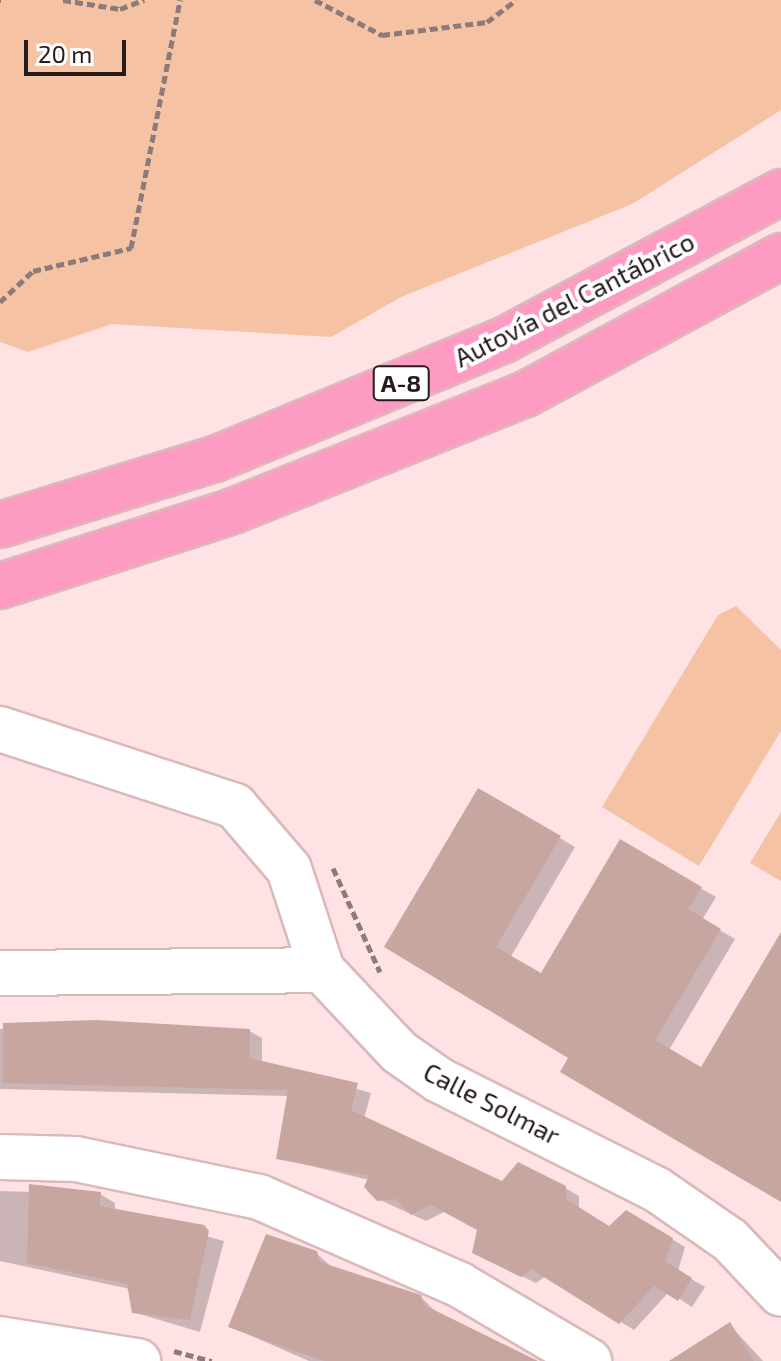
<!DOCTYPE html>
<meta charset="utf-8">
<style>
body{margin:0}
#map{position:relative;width:781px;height:1361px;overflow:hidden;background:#fee2e4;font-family:"Exo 2",sans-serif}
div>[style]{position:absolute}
.green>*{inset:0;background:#f5c2a4}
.shadow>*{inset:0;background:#0003}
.building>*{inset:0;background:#c6a69f}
.path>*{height:5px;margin-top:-2.5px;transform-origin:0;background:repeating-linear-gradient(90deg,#8d7a7b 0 8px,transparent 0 12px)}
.roads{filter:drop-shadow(2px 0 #dbb9bb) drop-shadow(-2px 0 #dbb9bb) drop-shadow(0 2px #dbb9bb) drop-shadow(0 -2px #dbb9bb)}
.minor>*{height:44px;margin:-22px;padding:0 22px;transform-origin:22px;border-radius:22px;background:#fff}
.highway>*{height:44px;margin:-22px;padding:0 22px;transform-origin:22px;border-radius:22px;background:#fd9bc2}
span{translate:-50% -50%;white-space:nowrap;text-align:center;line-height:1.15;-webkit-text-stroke:8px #fff;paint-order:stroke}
.shield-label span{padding:2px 6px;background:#fff;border:2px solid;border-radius:6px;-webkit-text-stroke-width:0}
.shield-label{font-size:24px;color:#261a1b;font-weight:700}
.street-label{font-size:26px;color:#261a1b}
.scale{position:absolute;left:24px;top:40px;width:102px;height:36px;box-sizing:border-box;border:4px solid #261a1b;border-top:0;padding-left:10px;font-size:24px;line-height:28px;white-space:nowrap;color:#261a1b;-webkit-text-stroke:6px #fff;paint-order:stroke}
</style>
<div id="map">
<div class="green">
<i style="clip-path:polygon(0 0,781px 0,781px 110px,632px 204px,401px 297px,331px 337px,112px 324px,28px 352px,0 342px)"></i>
<i style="clip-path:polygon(736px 606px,781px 650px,781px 731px,699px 866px,602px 807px,718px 615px)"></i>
<i style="clip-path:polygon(781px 812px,781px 881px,750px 863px)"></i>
</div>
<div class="shadow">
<i style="clip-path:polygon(478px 790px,575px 847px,510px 958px,542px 976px,621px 842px,716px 897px,702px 920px,735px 939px,669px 1050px,702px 1070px,781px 936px,781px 1200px,571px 1057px,387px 947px)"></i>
<i style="clip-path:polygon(97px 1022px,249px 1031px,262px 1038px,262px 1063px,371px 1093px,364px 1119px,502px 1183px,565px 1188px,579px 1196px,579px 1209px,610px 1228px,627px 1212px,685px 1247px,678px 1271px,705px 1287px,692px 1307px,669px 1292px,634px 1330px,546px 1276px,536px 1283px,488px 1260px,479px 1229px,446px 1211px,426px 1221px,378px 1199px,369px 1180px,278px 1158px,289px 1096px,0 1089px,0 1029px)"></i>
<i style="clip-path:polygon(0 1191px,100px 1194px,115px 1203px,115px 1211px,224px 1241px,200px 1332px,133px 1312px,130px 1289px,0 1261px)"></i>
<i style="clip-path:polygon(316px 1253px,334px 1269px,421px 1297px,439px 1315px,523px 1361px,309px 1361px,231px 1327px)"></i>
<i style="clip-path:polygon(730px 1325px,763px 1361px,683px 1361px)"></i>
</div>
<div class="building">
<i style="clip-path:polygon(478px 788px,561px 836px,496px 947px,541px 973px,620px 839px,702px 887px,688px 909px,721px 929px,655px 1040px,701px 1067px,781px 932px,781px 1202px,560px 1072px,568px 1058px,384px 947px)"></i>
<i style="clip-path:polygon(96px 1020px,250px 1029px,249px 1058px,358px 1083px,351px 1110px,502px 1181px,518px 1162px,566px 1186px,566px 1199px,609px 1226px,626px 1210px,673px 1238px,665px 1261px,692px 1278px,678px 1301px,654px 1286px,619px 1324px,531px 1269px,521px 1277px,472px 1253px,477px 1230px,431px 1205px,411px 1215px,396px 1199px,377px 1201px,364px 1187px,369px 1176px,276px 1159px,288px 1090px,3px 1083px,3px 1023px)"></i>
<i style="clip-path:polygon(29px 1184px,101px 1192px,100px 1206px,204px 1225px,209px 1231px,190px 1320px,132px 1313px,127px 1284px,27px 1263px)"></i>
<i style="clip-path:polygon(266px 1234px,317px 1251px,320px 1262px,421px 1295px,424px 1305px,538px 1361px,324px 1361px,228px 1327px)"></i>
<i style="clip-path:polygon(730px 1322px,754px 1361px,669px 1361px)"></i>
</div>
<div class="path">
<i style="left:0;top:0;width:1px"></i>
<i style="left:63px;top:0;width:58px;rotate:9deg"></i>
<i style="left:120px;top:9px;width:26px;rotate:-21deg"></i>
<i style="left:315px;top:0;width:76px;rotate:27.6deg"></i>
<i style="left:382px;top:35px;width:106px;rotate:-7.1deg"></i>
<i style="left:487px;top:22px;width:36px;rotate:-37deg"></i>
<i style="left:0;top:302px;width:45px;rotate:-43.2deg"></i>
<i style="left:33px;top:271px;width:101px;rotate:-13.2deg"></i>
<i style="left:131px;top:248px;width:253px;rotate:-78.8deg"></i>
<i style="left:333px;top:868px;width:114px;rotate:65.7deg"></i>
<i style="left:174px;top:1351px;width:39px;rotate:15deg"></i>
</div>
<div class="roads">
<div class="minor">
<i style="left:0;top:729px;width:247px;rotate:18.1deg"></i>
<i style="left:235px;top:806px;width:83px;rotate:49.4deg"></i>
<i style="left:289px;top:869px;width:106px;rotate:71.9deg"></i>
<i style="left:0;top:973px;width:322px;rotate:-0.5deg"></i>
<i style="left:322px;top:970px;width:112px;rotate:46.8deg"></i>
<i style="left:399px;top:1052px;width:49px;rotate:35deg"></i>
<i style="left:439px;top:1080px;width:243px;rotate:26.7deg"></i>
<i style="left:656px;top:1189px;width:90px;rotate:34.6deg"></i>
<i style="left:730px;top:1240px;width:74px;rotate:46.6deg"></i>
<i style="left:0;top:1157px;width:76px;rotate:1.5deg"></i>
<i style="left:76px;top:1159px;width:187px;rotate:11.7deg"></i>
<i style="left:259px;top:1197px;width:219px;rotate:23.6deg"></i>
<i style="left:460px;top:1285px;width:150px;rotate:30.5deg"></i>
<i style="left:0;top:1339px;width:140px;rotate:9.1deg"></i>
</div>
<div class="highway">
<i style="left:0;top:525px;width:225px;rotate:-17.1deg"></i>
<i style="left:215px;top:459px;width:313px;rotate:-22.4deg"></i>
<i style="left:504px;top:340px;width:314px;rotate:-28.1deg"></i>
<i style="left:0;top:586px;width:245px;rotate:-17.8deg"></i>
<i style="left:233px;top:511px;width:315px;rotate:-21.8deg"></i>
<i style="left:526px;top:394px;width:290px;rotate:-28.4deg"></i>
</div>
</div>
<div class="shield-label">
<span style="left:401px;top:383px">A-8</span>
</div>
<div class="street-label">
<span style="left:574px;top:299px;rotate:-27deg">Autovía del Cantábrico</span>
<span style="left:492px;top:1103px;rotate:27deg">Calle Solmar</span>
</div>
<div class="scale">20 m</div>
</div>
